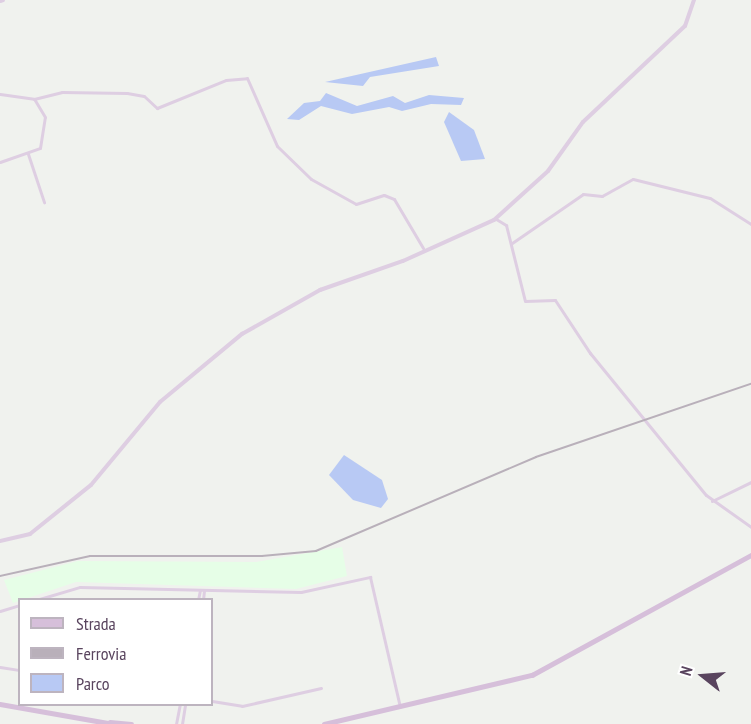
<!DOCTYPE html>
<style>
body{margin:0}
#map{position:relative;width:751px;height:724px;overflow:hidden;background:#f0f2ee;font-family:"PT Sans Narrow",sans-serif}
div>[style]{position:absolute}
.commercial>*{inset:0;background:#e6fee7}
.green>*{inset:0;background:#b8c9f4}
.minor>*{height:3px;margin:-1.5px;padding:0 1.5px;transform-origin:1.5px;border-radius:1.5px;background:#decee2}
.tertiary>*{height:4px;margin:-2px;padding:0 2px;transform-origin:2px;border-radius:2px;background:#decee2}
.secondary>*{height:4.5px;margin:-2.25px;padding:0 2.25px;transform-origin:2.25px;border-radius:2.25px;background:#d6bfda}
.rail>*{height:1.5px;margin:-0.75px;padding:0 0.75px;transform-origin:0.75px;border-radius:0.75px;background:#b9b0ba}
span{translate:-50% -50%;white-space:nowrap;text-align:center;line-height:1.15;-webkit-text-stroke:6px #fff;paint-order:stroke}
.legend{position:absolute;left:18px;top:598px;width:195px;height:108px;box-sizing:border-box;background:#fff;border:2px solid #bdb4bf;margin:0;padding:8px 10px;list-style:none;font-size:18px;color:#59445e}
.legend li{display:flex;align-items:center;gap:12px;height:30px}
.legend b{width:30px;border:2px solid #bdb4bf}
.north{position:absolute;left:673px;top:646px;width:60px;height:60px;-webkit-text-stroke:4px #fff;paint-order:stroke;rotate:287deg;font-size:16px;font-weight:700;line-height:24px;text-align:center;color:#59445e}
.north::after{content:'';display:block;margin:auto;width:21px;height:27px;background:#59445e;clip-path:polygon(50% 0,100% 100%,50% 72%,0 100%)}
</style>
<div id="map">
<div class="commercial">
<i style="clip-path:polygon(342px 547px,347px 576px,296px 589px,76px 582px,13px 603px,4px 580px,78px 561px,256px 562px)"></i>
</div>
<div class="green">
<i style="clip-path:polygon(436px 57px,439px 66px,370px 77px,363px 86px,325px 82px)"></i>
<i style="clip-path:polygon(326px 93px,357px 106px,393px 96px,405px 103px,429px 95px,464px 98px,461px 105px,431px 104px,402px 111px,389px 107px,352px 114px,321px 106px,299px 120px,287px 119px,304px 103px,320px 101px)"></i>
<i style="clip-path:polygon(449px 112px,474px 130px,485px 159px,461px 161px,444px 122px)"></i>
<i style="clip-path:polygon(344px 455px,382px 480px,388px 499px,381px 508px,353px 500px,329px 475px)"></i>
</div>
<div class="minor">
<i style="left:0;top:1px;width:3px;rotate:-18deg"></i>
<i style="left:0;top:94px;width:34px;rotate:8deg"></i>
<i style="left:34px;top:99px;width:29px;rotate:-14deg"></i>
<i style="left:62px;top:92px;width:65px;rotate:0.9deg"></i>
<i style="left:127px;top:93px;width:17px;rotate:10deg"></i>
<i style="left:144px;top:96px;width:18px;rotate:43deg"></i>
<i style="left:157px;top:108px;width:74px;rotate:-22.1deg"></i>
<i style="left:226px;top:80px;width:21px;rotate:-5deg"></i>
<i style="left:247px;top:78px;width:74px;rotate:66.2deg"></i>
<i style="left:277px;top:146px;width:47px;rotate:44.1deg"></i>
<i style="left:311px;top:179px;width:51px;rotate:29.1deg"></i>
<i style="left:356px;top:204px;width:29px;rotate:-18deg"></i>
<i style="left:384px;top:195px;width:11px;rotate:22deg"></i>
<i style="left:394px;top:199px;width:57px;rotate:59.4deg"></i>
<i style="left:28px;top:154px;width:51px;rotate:71.6deg"></i>
<i style="left:0;top:162px;width:42px;rotate:-19.3deg"></i>
<i style="left:40px;top:148px;width:31px;rotate:-81deg"></i>
<i style="left:45px;top:117px;width:21px;rotate:-121deg"></i>
<i style="left:496px;top:219px;width:12px;rotate:31deg"></i>
<i style="left:506px;top:225px;width:78px;rotate:76deg"></i>
<i style="left:525px;top:301px;width:30px;rotate:-2deg"></i>
<i style="left:555px;top:300px;width:64px;rotate:56.6deg"></i>
<i style="left:590px;top:353px;width:183px;rotate:50.8deg"></i>
<i style="left:706px;top:495px;width:55px;rotate:35.4deg"></i>
<i style="left:512px;top:243px;width:86px;rotate:-34.6deg"></i>
<i style="left:583px;top:194px;width:19px;rotate:6deg"></i>
<i style="left:602px;top:196px;width:35px;rotate:-29deg"></i>
<i style="left:633px;top:179px;width:79px;rotate:13.9deg"></i>
<i style="left:710px;top:198px;width:49px;rotate:32.4deg"></i>
<i style="left:712px;top:501px;width:43px;rotate:-26deg"></i>
<i style="left:36px;top:600px;width:46px;rotate:-16.5deg"></i>
<i style="left:80px;top:587px;width:221px;rotate:1.3deg"></i>
<i style="left:301px;top:592px;width:71px;rotate:-12.3deg"></i>
<i style="left:370px;top:577px;width:133px;rotate:77deg"></i>
<i style="left:198px;top:600px;width:10px;rotate:-79deg"></i>
<i style="left:203px;top:600px;width:10px;rotate:-84deg"></i>
<i style="left:0;top:611px;width:21px;rotate:-17deg"></i>
<i style="left:0;top:667px;width:20px;rotate:9deg"></i>
<i style="left:212px;top:701px;width:30px;rotate:9deg"></i>
<i style="left:242px;top:706px;width:81px;rotate:-12.8deg"></i>
<i style="left:176px;top:724px;width:20px;rotate:-79deg"></i>
<i style="left:182px;top:724px;width:20px;rotate:-81deg"></i>
</div>
<div class="tertiary">
<i style="left:0;top:541px;width:31px;rotate:-13deg"></i>
<i style="left:30px;top:534px;width:78px;rotate:-38.8deg"></i>
<i style="left:91px;top:485px;width:108px;rotate:-50.3deg"></i>
<i style="left:160px;top:402px;width:107px;rotate:-39.7deg"></i>
<i style="left:242px;top:334px;width:90px;rotate:-29.4deg"></i>
<i style="left:320px;top:290px;width:88px;rotate:-19.3deg"></i>
<i style="left:403px;top:261px;width:100px;rotate:-24.3deg"></i>
<i style="left:494px;top:220px;width:73px;rotate:-42.2deg"></i>
<i style="left:548px;top:171px;width:60px;rotate:-54.5deg"></i>
<i style="left:583px;top:122px;width:140px;rotate:-43.3deg"></i>
<i style="left:685px;top:26px;width:28px;rotate:-71deg"></i>
</div>
<div class="secondary">
<i style="left:0;top:704px;width:115px;rotate:10deg"></i>
<i style="left:110px;top:722px;width:21px;rotate:5deg"></i>
<i style="left:324px;top:724px;width:214px;rotate:-13.3deg"></i>
<i style="left:532px;top:675px;width:250px;rotate:-28.7deg"></i>
</div>
<div class="rail">
<i style="left:0;top:576px;width:92px;rotate:-12.5deg"></i>
<i style="left:90px;top:556px;width:172px"></i>
<i style="left:262px;top:556px;width:54px;rotate:-5.3deg"></i>
<i style="left:316px;top:551px;width:239px;rotate:-23.1deg"></i>
<i style="left:536px;top:457px;width:227px;rotate:-18.8deg"></i>
</div>
<ul class="legend">
<li><b style="height:8px;background:#d6bfda"></b>Strada</li>
<li><b style="height:8px;background:#b9b0ba"></b>Ferrovia</li>
<li><b style="height:16px;background:#b8c9f4"></b>Parco</li>
</ul>
<div class="north">N</div>
</div>
